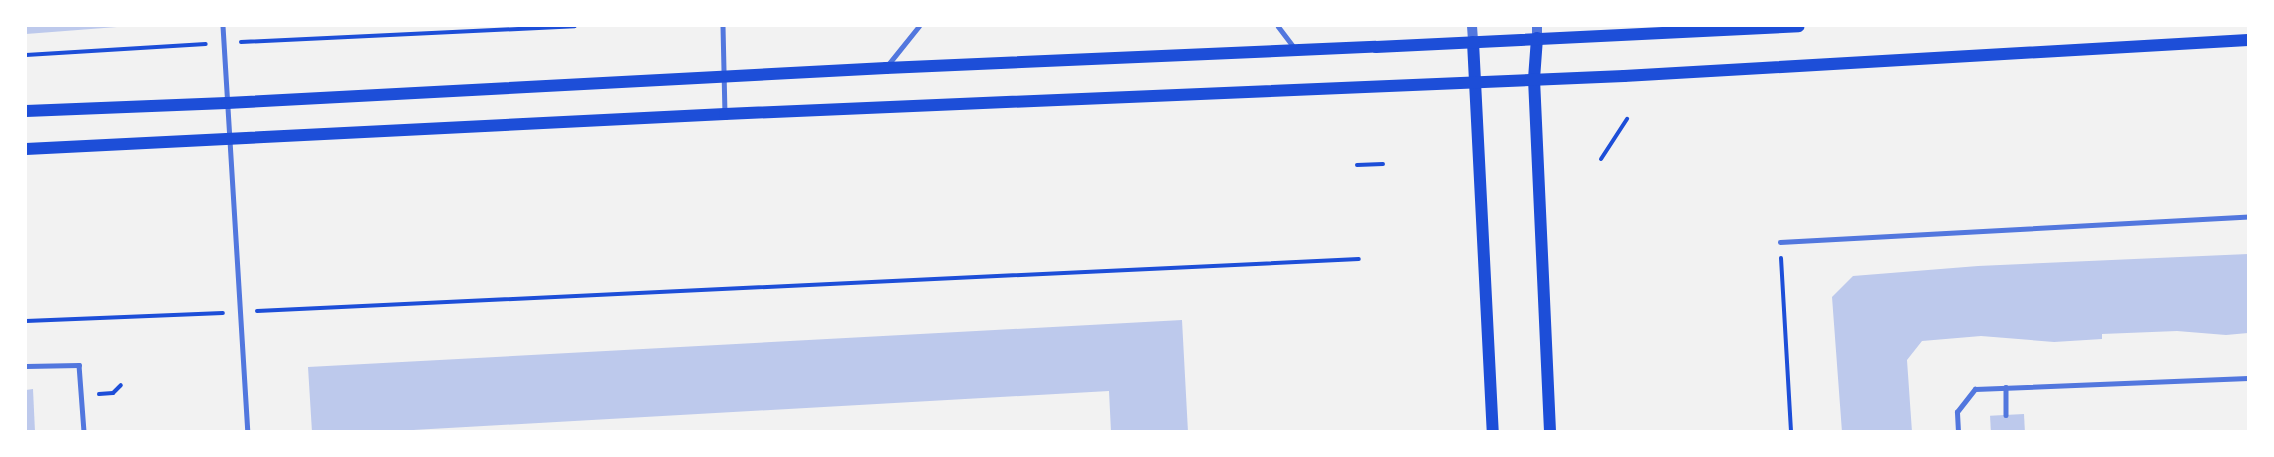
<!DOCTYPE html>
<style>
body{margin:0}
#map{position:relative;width:2274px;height:457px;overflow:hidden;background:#f2f2f2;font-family:Commissioner,sans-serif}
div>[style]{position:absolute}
.building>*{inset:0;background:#bdc9ec;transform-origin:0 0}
.path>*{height:4px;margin:-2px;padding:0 2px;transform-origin:2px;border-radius:2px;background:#1d4ed8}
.service>*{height:4.5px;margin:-2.25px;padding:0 2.25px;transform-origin:2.25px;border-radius:2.25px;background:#5277de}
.tertiary>*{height:10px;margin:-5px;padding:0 5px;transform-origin:5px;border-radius:5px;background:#5277de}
.secondary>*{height:12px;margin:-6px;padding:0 6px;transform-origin:6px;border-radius:6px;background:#1d4ed8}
span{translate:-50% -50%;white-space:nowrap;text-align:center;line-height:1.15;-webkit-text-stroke:4.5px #fff;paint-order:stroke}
.frame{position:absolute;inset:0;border:27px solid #fff;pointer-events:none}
</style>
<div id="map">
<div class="building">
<i style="clip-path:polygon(26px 26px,117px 26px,117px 27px,26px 34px)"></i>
<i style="clip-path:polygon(2248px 254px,2248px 333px,2226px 335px,2177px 331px,2102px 334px,2102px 339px,2054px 342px,1981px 336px,1922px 341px,1907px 360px,1912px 432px,1842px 432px,1832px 297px,1853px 276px,1978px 266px)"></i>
<i style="clip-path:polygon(1182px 320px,1188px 432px,1111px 432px,1109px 391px,378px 432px,312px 432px,308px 367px)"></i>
<i style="clip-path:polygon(33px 389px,35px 432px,26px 432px,26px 390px)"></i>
<i style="left:2024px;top:414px;width:18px;height:34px;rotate:87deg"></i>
</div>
<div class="path">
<i style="left:241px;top:42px;width:334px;rotate:-2.7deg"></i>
<i style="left:26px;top:55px;width:180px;rotate:-3.5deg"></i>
<i style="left:1601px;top:159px;width:48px;rotate:-57deg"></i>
<i style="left:1357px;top:165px;width:26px;rotate:-2deg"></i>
<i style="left:1781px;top:258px;width:174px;rotate:86.7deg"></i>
<i style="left:257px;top:311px;width:1103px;rotate:-2.7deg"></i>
<i style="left:26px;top:321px;width:197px;rotate:-2.3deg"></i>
<i style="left:99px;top:394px;width:14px;rotate:-4deg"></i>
<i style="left:113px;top:393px;width:11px;rotate:-45deg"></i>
</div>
<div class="service">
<i style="left:223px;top:26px;width:407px;rotate:86.5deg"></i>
<i style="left:723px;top:26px;width:85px;rotate:88.7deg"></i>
<i style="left:1278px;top:26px;width:26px;rotate:53deg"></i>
<i style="left:887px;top:66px;width:51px;rotate:-51.3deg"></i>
<i style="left:1780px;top:242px;width:469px;rotate:-3.1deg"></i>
<i style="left:26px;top:366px;width:53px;rotate:-1.1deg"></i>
<i style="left:79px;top:365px;width:67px;rotate:85.7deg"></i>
<i style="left:2006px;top:387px;width:28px;rotate:90deg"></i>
<i style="left:1958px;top:432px;width:20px;rotate:-93deg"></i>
<i style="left:1957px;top:412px;width:29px;rotate:-52deg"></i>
<i style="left:1975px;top:389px;width:273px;rotate:-2.3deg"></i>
</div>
<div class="tertiary">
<i style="left:1472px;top:26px;width:16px;rotate:86deg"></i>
<i style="left:1537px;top:26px;width:12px;rotate:90deg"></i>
</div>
<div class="secondary">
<i style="left:1537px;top:38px;width:41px;rotate:94.2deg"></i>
<i style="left:1534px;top:79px;width:353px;rotate:87.4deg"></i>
<i style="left:1473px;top:42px;width:391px;rotate:87.1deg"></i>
<i style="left:26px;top:111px;width:201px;rotate:-2.3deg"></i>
<i style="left:227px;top:103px;width:660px;rotate:-3.04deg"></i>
<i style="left:886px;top:68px;width:490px;rotate:-2.5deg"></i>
<i style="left:1376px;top:47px;width:423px;rotate:-2.8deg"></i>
<i style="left:26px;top:149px;width:700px;rotate:-2.87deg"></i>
<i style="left:725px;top:114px;width:900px;rotate:-2.42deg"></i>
<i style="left:1624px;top:76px;width:625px;rotate:-3.3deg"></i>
</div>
<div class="frame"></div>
</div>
